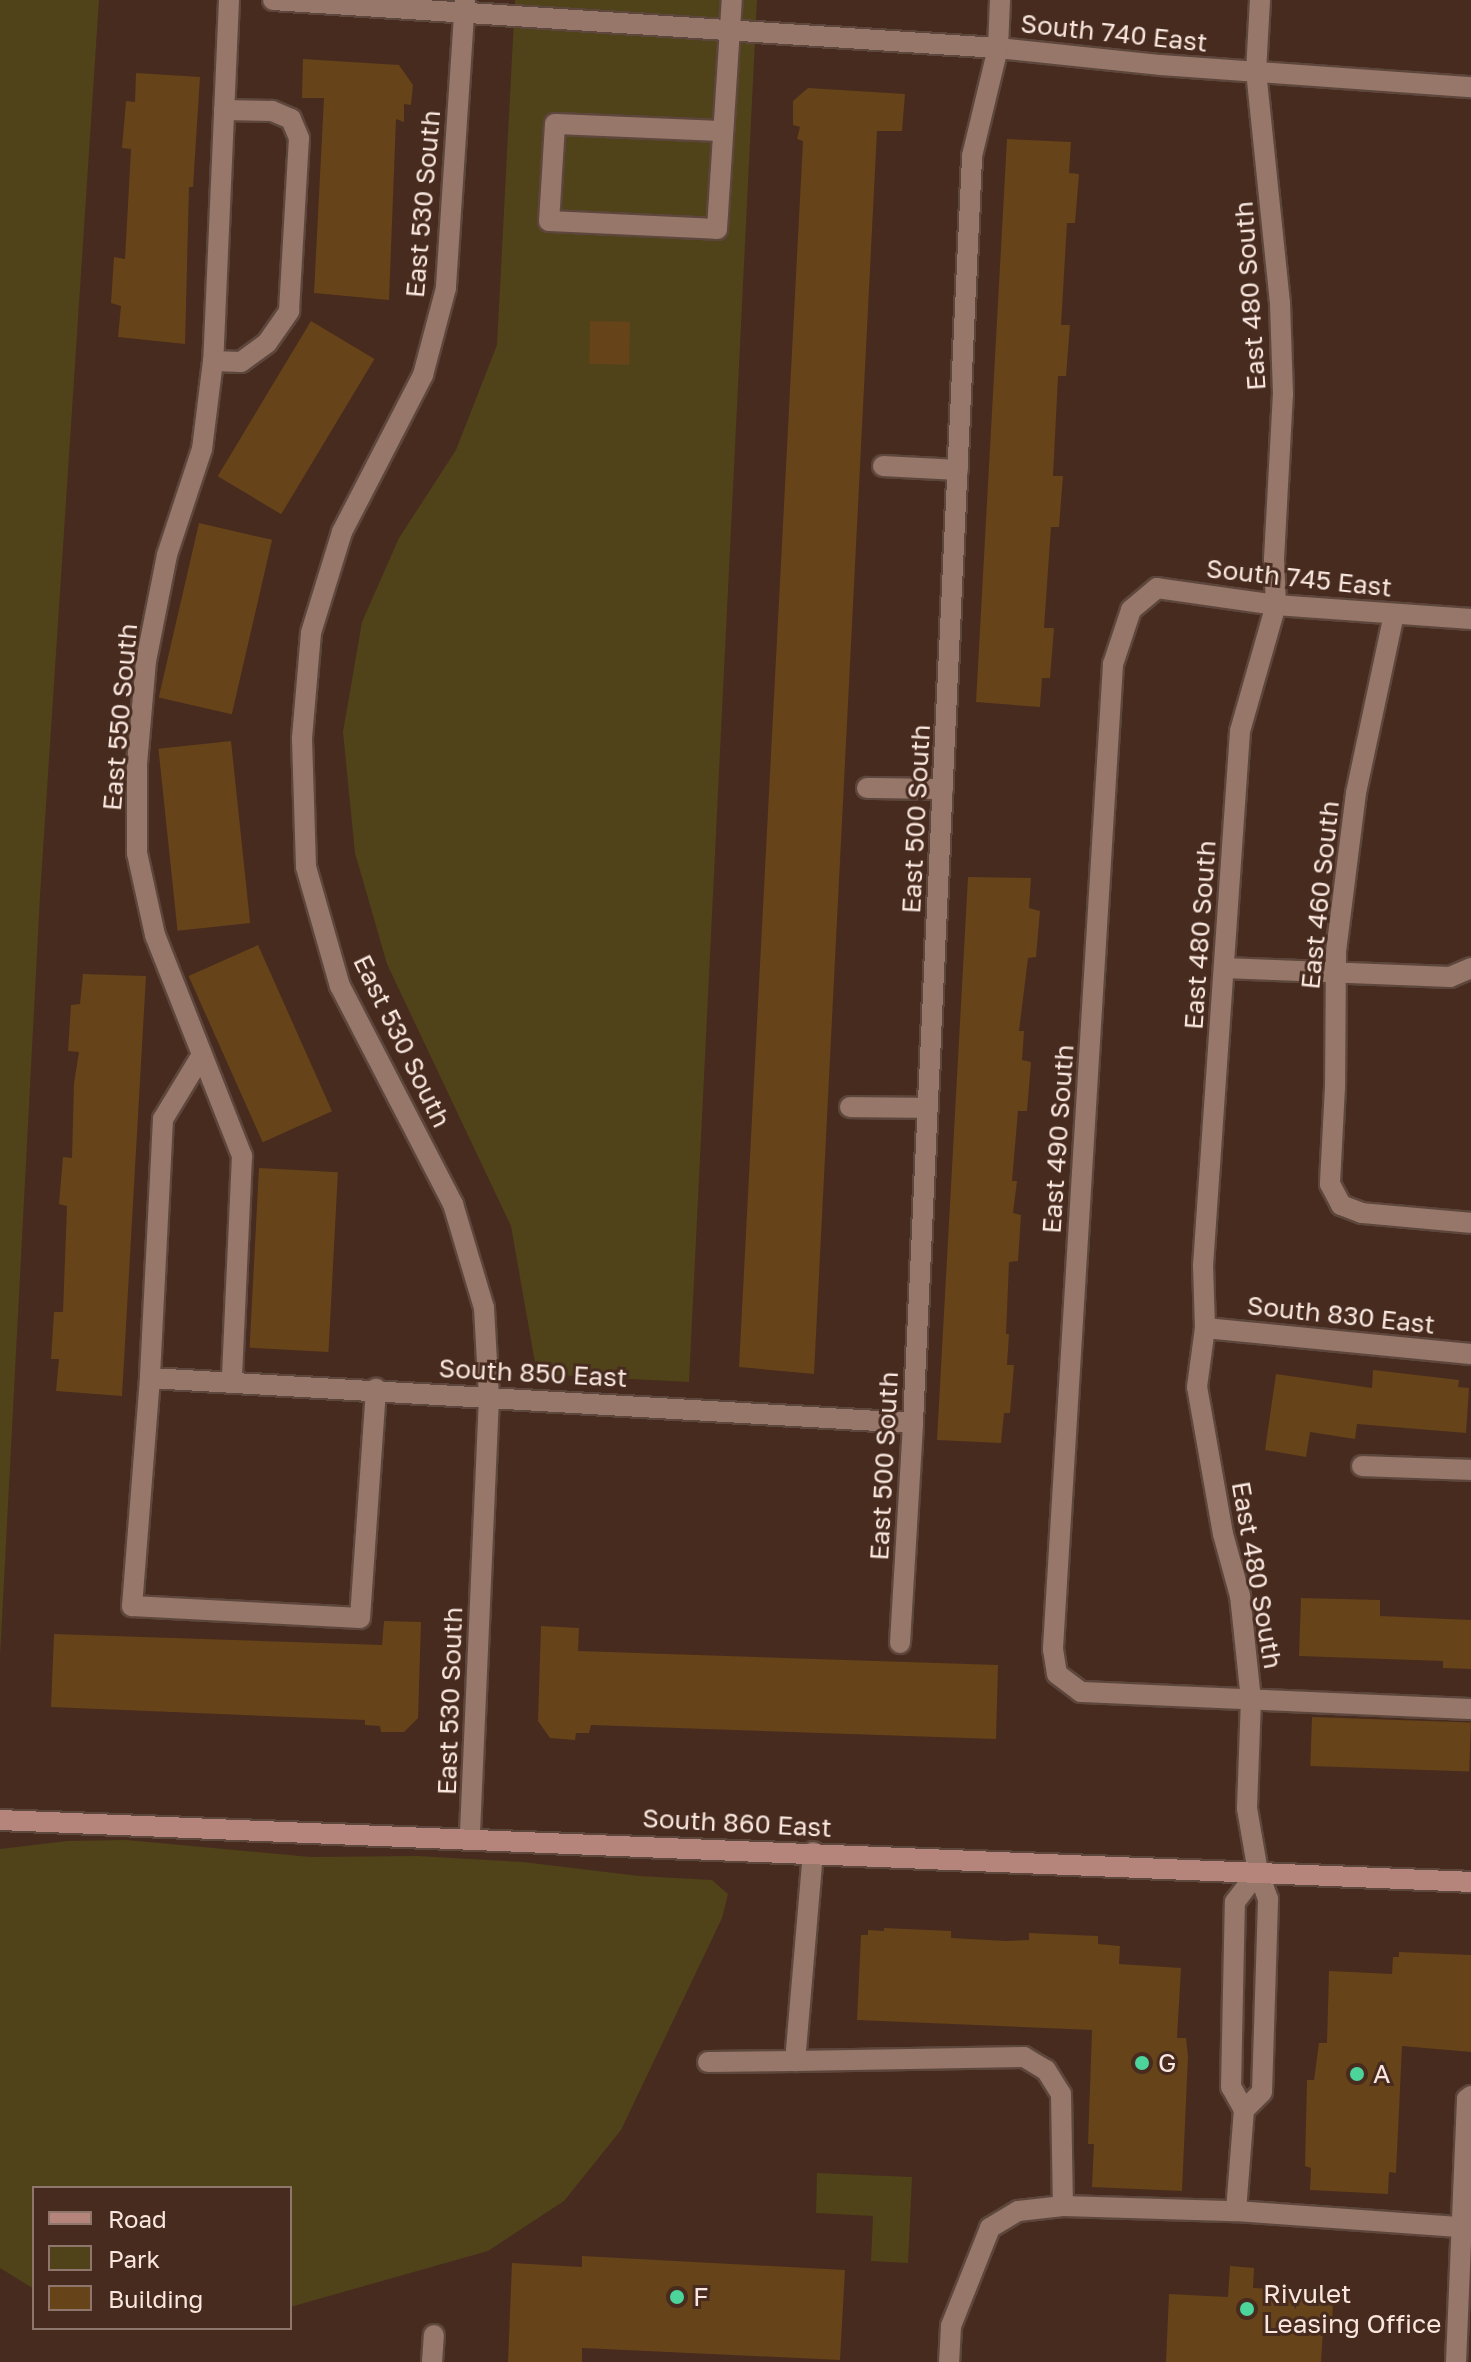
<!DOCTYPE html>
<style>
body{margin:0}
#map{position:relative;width:1471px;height:2362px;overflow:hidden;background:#472b1f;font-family:"Golos Text",sans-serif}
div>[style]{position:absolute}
.green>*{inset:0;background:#504219}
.building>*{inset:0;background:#664319;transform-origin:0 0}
.roads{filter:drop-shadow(2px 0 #5d463c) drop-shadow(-2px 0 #5d463c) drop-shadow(0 2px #5d463c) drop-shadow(0 -2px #5d463c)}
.lane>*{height:20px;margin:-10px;padding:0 10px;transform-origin:10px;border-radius:10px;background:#977769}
.street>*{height:20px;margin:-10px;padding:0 10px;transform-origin:10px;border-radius:10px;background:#977769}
.secondary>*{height:20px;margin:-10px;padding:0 10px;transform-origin:10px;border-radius:10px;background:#b5847a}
.dots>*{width:22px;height:22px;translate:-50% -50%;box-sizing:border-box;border:4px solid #472b1f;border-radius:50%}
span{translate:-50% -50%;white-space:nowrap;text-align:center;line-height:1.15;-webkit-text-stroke:6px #472b1f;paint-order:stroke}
.street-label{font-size:26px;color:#f9e7df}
.poi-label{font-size:26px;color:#f9e7df}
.left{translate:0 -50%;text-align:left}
.legend{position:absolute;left:32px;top:2186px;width:260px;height:144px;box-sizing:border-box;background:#472b1f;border:2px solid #8e766c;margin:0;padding:10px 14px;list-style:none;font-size:24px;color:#f9e7df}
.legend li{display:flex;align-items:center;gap:16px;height:40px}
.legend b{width:40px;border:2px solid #8e766c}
</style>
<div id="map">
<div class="green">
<i style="clip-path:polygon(0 0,99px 0,40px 896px,0 1657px)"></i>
<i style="clip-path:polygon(515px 0,757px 0,689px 1382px,537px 1374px,511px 1226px,387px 964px,355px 853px,343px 732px,362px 622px,399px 538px,456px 450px,497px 345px)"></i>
<i style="clip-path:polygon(127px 1840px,311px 1857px,417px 1856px,523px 1862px,639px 1876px,712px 1880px,728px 1894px,722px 1918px,621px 2130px,564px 2201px,488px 2251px,290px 2307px,290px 2188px,34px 2188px,34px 2289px,0 2268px,0 1849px,67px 1841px)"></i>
<i style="clip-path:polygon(817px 2173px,912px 2177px,908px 2263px,871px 2261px,873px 2216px,816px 2213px)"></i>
</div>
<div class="building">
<i style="clip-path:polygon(303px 59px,399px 65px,413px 85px,411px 105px,404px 104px,404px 122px,396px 119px,389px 300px,314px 293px,324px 98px,302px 98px)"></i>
<i style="clip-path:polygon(136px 73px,200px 77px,193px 187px,189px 187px,185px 344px,118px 337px,121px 306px,111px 303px,114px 257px,125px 259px,131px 149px,122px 148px,126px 101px,135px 102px)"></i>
<i style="clip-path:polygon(808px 88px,905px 94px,902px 131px,877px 131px,814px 1374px,739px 1367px,803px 141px,797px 139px,800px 127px,793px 125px,793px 101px)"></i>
<i style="clip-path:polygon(1007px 139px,1071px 142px,1069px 173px,1079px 174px,1075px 223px,1067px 223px,1061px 325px,1070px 325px,1066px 376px,1058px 376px,1053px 476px,1063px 476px,1059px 527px,1051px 527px,1044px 628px,1054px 628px,1050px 678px,1042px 678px,1040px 707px,976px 702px)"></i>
<i style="left:311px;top:321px;width:74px;height:181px;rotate:31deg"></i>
<i style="left:590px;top:321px;width:40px;height:43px;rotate:1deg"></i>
<i style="left:199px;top:523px;width:75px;height:179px;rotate:13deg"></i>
<i style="left:231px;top:741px;width:183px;height:73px;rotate:84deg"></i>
<i style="clip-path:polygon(968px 877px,1031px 878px,1029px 908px,1040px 911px,1036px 957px,1028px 958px,1019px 1031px,1024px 1031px,1022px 1060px,1031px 1062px,1027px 1111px,1018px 1111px,1012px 1181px,1017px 1181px,1013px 1213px,1021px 1215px,1018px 1261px,1009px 1262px,1006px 1334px,1009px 1334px,1007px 1365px,1014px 1365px,1010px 1413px,1004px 1413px,1001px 1443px,937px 1440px)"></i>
<i style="left:258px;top:945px;width:182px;height:76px;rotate:66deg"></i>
<i style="clip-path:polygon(83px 974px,146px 976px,122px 1396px,56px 1391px,59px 1359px,51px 1359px,54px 1312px,63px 1312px,67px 1206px,59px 1204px,63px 1157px,72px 1158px,74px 1083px,79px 1052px,68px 1051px,71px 1005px,80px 1004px)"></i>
<i style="left:259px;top:1168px;width:79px;height:180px;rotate:3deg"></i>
<i style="clip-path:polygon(1373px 1370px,1459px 1380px,1458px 1387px,1469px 1388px,1466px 1433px,1357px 1424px,1355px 1439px,1310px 1432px,1306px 1457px,1265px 1450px,1276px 1374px,1372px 1388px)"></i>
<i style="clip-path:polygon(1301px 1598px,1380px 1600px,1380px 1616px,1471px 1620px,1471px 1669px,1443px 1668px,1443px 1661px,1299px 1656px)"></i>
<i style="clip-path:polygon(384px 1621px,421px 1622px,418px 1718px,404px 1732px,381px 1732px,380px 1726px,365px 1725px,365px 1720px,51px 1707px,54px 1634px,382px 1645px)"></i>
<i style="clip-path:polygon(541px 1626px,579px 1628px,578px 1651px,998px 1665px,996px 1739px,591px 1725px,589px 1733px,576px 1733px,575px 1740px,550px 1738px,538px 1721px)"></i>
<i style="left:1312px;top:1717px;width:159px;height:49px;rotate:2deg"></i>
<i style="clip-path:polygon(884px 1928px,951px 1931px,951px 1938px,1006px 1941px,1029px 1940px,1029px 1933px,1098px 1936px,1098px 1944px,1120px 1946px,1119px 1964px,1181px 1968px,1177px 2038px,1186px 2038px,1188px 2056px,1182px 2191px,1092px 2187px,1094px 2144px,1088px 2144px,1092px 2030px,857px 2020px,861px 1935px,868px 1935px,868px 1930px,884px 1931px)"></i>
<i style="clip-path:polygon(1399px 1952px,1471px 1955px,1471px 2052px,1402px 2046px,1396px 2173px,1389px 2172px,1388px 2194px,1310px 2190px,1311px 2168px,1305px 2166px,1307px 2080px,1314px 2080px,1319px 2043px,1327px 2043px,1329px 1971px,1392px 1974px,1393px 1957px,1399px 1957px)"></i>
<i style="clip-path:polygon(582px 2256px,845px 2270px,840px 2360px,582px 2348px,582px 2362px,508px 2362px,512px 2263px,582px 2267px)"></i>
<i style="clip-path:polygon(1230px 2266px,1254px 2268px,1253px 2288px,1323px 2292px,1323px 2300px,1333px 2301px,1332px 2330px,1323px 2330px,1321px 2362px,1166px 2362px,1169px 2294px,1228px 2297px)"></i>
</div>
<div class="roads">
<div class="lane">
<i style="left:229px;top:0;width:361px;rotate:92.5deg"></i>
<i style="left:213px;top:361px;width:89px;rotate:97.1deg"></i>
<i style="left:202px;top:449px;width:112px;rotate:108.3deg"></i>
<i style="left:167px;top:555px;width:108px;rotate:101.2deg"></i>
<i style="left:146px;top:661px;width:102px;rotate:95deg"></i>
<i style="left:137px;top:763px;width:90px;rotate:90deg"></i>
<i style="left:137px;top:853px;width:84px;rotate:77.6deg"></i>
<i style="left:155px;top:935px;width:238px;rotate:68.5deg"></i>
<i style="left:242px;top:1156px;width:224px;rotate:92.6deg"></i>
<i style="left:722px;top:131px;width:167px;rotate:-177.6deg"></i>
<i style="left:555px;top:124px;width:97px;rotate:93.5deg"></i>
<i style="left:549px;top:221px;width:168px;rotate:2.7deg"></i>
<i style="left:717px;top:229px;width:229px;rotate:-86.3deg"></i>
<i style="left:213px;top:361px;width:28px;rotate:2deg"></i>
<i style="left:241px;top:362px;width:32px;rotate:-36deg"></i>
<i style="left:267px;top:343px;width:39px;rotate:-55deg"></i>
<i style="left:289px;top:311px;width:173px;rotate:-86.7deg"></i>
<i style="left:299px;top:138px;width:21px;rotate:-113deg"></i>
<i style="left:291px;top:119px;width:21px;rotate:-157deg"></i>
<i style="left:272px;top:111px;width:48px;rotate:-178.8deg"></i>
<i style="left:883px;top:466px;width:75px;rotate:3.1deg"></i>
<i style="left:867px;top:788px;width:76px;rotate:0.8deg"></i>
<i style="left:200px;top:1058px;width:71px;rotate:121.2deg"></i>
<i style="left:163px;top:1119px;width:259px;rotate:92.9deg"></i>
<i style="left:150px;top:1378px;width:229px;rotate:94.5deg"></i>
<i style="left:132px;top:1606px;width:228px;rotate:3deg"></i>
<i style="left:360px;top:1618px;width:230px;rotate:-86deg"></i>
<i style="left:850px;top:1107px;width:78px;rotate:0.7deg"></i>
<i style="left:1362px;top:1466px;width:109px;rotate:2.1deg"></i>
<i style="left:813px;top:1852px;width:210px;rotate:94.9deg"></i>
<i style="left:795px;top:2061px;width:229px;rotate:-1deg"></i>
<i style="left:1024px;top:2057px;width:26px;rotate:31deg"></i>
<i style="left:1046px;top:2070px;width:28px;rotate:58deg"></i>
<i style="left:1061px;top:2094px;width:112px;rotate:89deg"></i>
<i style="left:1063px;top:2206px;width:45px;rotate:173.7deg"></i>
<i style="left:1018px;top:2211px;width:33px;rotate:149deg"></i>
<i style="left:990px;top:2228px;width:105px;rotate:111.7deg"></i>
<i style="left:951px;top:2326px;width:36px;rotate:93deg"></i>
<i style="left:708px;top:2062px;width:87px;rotate:-0.7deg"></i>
<i style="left:1244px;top:2110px;width:25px;rotate:-45deg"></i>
<i style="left:1262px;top:2092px;width:193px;rotate:-88.2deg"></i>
<i style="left:1268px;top:1899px;width:29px;rotate:-110deg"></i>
<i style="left:1063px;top:2206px;width:173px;rotate:1.7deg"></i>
<i style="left:1236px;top:2211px;width:226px;rotate:4.1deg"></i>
<i style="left:1236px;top:2211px;width:101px;rotate:-85.5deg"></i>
<i style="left:1244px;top:2110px;width:26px;rotate:-119deg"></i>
<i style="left:1231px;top:2087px;width:185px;rotate:-88.8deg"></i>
<i style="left:1235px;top:1902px;width:38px;rotate:-53deg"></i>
<i style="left:432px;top:2362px;width:27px;rotate:-86deg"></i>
<i style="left:1456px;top:2362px;width:263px;rotate:-87.6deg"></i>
<i style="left:1467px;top:2099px;width:5px;rotate:-37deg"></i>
</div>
<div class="street">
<i style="left:273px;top:0;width:727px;rotate:3.79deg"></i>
<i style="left:998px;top:48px;width:164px;rotate:6deg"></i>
<i style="left:1161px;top:65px;width:311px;rotate:4.1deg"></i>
<i style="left:465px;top:0;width:289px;rotate:93.8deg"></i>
<i style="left:446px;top:288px;width:90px;rotate:104.8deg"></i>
<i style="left:423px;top:375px;width:177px;rotate:117.3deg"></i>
<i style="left:342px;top:532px;width:106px;rotate:107.1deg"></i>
<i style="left:311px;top:633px;width:106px;rotate:94.9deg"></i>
<i style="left:302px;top:739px;width:128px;rotate:88.2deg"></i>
<i style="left:306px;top:867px;width:124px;rotate:74.1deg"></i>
<i style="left:340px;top:986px;width:246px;rotate:62.6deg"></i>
<i style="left:453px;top:1204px;width:109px;rotate:73.4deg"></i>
<i style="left:484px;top:1308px;width:89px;rotate:86.8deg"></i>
<i style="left:489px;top:1397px;width:440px;rotate:92.5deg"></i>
<i style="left:1394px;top:614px;width:183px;rotate:102deg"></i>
<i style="left:1356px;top:793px;width:159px;rotate:97.2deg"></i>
<i style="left:1336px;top:951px;width:136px;rotate:90.4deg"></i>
<i style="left:1335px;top:1087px;width:97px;rotate:93deg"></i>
<i style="left:1330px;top:1184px;width:24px;rotate:62deg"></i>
<i style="left:1341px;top:1205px;width:22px;rotate:21deg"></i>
<i style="left:1362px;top:1213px;width:109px;rotate:5.2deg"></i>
<i style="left:1471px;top:619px;width:196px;rotate:-175.9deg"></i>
<i style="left:1276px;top:605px;width:120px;rotate:-171.9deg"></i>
<i style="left:1157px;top:588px;width:34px;rotate:140deg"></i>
<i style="left:1131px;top:610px;width:57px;rotate:108.4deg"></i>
<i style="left:1113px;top:664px;width:987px;rotate:93.49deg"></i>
<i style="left:1053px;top:1649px;width:25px;rotate:81deg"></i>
<i style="left:1057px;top:1674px;width:30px;rotate:37deg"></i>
<i style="left:1081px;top:1692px;width:390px;rotate:2.5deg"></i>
<i style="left:1224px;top:968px;width:226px;rotate:2.3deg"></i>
<i style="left:1450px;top:977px;width:23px;rotate:-23deg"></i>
<i style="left:1205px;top:1328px;width:267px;rotate:5.6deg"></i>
<i style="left:150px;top:1378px;width:764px;rotate:3.38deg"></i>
<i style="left:900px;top:1643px;width:220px;rotate:-86.6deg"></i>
<i style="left:913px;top:1423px;width:1268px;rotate:-87.33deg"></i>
<i style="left:972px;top:156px;width:111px;rotate:-76.5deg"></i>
<i style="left:998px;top:48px;width:48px;rotate:-87.6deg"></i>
<i style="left:1258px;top:1872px;width:65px;rotate:-99.8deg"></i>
<i style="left:1247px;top:1808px;width:108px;rotate:-87.9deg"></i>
<i style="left:1251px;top:1700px;width:105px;rotate:-96deg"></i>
<i style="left:1240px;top:1596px;width:64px;rotate:-105.3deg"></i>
<i style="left:1223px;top:1534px;width:149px;rotate:-100deg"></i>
<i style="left:1197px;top:1387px;width:60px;rotate:-82.3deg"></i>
<i style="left:1205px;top:1328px;width:62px;rotate:-91.8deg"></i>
<i style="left:1203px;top:1266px;width:536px;rotate:-86.04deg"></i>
<i style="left:1240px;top:731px;width:131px;rotate:-74.1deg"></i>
<i style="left:1276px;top:605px;width:46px;rotate:-92.5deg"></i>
<i style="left:1274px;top:559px;width:165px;rotate:-86.9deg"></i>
<i style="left:1283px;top:394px;width:91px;rotate:-91.9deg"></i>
<i style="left:1280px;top:303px;width:232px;rotate:-95.9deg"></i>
<i style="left:1256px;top:72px;width:72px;rotate:-86.8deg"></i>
</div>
<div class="secondary">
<i style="left:0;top:1820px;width:1472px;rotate:2.41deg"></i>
</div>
</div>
<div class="dots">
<i style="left:1142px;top:2063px;background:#4cd49b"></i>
<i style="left:1357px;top:2074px;background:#4cd49b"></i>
<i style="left:677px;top:2297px;background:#4cd49b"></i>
<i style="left:1247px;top:2309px;background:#4cd49b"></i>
</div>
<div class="street-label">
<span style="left:1114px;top:33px;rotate:6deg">South 740 East</span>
<span style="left:423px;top:204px;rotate:-85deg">East 530 South</span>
<span style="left:1250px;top:296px;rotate:-94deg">East 480 South</span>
<span style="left:1299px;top:578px;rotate:6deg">South 745 East</span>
<span style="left:120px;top:717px;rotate:-85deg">East 550 South</span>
<span style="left:916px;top:819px;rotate:-87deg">East 500 South</span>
<span style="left:1320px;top:895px;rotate:-84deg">East 460 South</span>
<span style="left:1200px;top:935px;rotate:-86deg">East 480 South</span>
<span style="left:402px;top:1041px;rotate:64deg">East 530 South</span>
<span style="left:1058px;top:1139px;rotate:-86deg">East 490 South</span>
<span style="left:1341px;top:1315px;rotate:6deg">South 830 East</span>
<span style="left:533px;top:1373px;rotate:3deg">South 850 East</span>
<span style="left:884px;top:1466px;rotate:-87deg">East 500 South</span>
<span style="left:1257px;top:1575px;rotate:80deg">East 480 South</span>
<span style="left:450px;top:1701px;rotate:-88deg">East 530 South</span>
<span style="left:737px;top:1823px;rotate:3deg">South 860 East</span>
</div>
<div class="poi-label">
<span class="left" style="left:1158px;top:2063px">G</span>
<span class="left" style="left:1373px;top:2074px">A</span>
<span class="left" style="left:1263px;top:2309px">Rivulet<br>Leasing Office</span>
<span class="left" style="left:693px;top:2297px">F</span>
</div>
<ul class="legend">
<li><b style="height:10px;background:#b5847a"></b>Road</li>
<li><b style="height:22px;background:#504219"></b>Park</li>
<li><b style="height:22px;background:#664319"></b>Building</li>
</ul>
</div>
